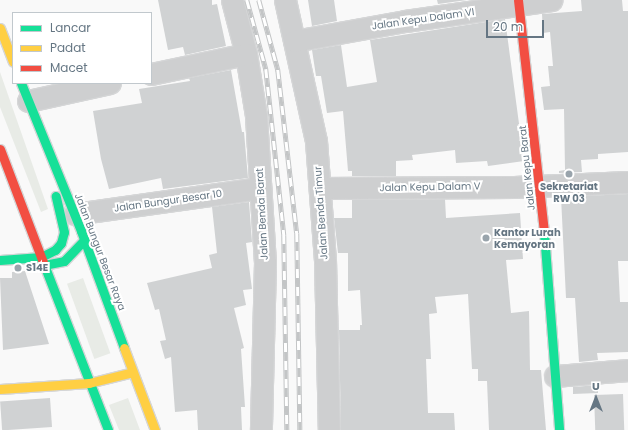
<!DOCTYPE html>
<style>
body{margin:0}
#map{position:relative;width:628px;height:430px;overflow:hidden;background:#f9f9f9;font-family:Poppins,sans-serif}
div>[style]{position:absolute}
.green>*{inset:0;background:#e8ebe6;transform-origin:0 0}
.building>*{inset:0;background:#d0d2d3;transform-origin:0 0}
.roads{filter:drop-shadow(1px 0 #d5d6d7) drop-shadow(-1px 0 #d5d6d7) drop-shadow(0 1px #d5d6d7) drop-shadow(0 -1px #d5d6d7)}
.street>*{height:21px;margin:-10.5px;padding:0 10.5px;transform-origin:10.5px;border-radius:10.5px;background:#cecfd0}
.fast>*{height:9px;margin:-4.5px;padding:0 4.5px;transform-origin:4.5px;border-radius:4.5px;background:#16e098}
.slow>*{height:9px;margin:-4.5px;padding:0 4.5px;transform-origin:4.5px;border-radius:4.5px;background:#ffcf43}
.jam>*{height:9px;margin:-4.5px;padding:0 4.5px;transform-origin:4.5px;border-radius:4.5px;background:#f24e42}
.rail>*{height:4.5px;margin-top:-2.25px;transform-origin:0;background:repeating-linear-gradient(90deg,#fff 0 9px,#c3c5c6 0 18px);box-sizing:border-box;border-block:1px solid #c3c5c6}
.dots>*{width:11px;height:11px;translate:-50% -50%;box-sizing:border-box;border:2px solid #fff;border-radius:50%}
span{translate:-50% -50%;white-space:nowrap;text-align:center;line-height:1.15;-webkit-text-stroke:4px #fff;paint-order:stroke}
.street-label{font-size:10px;color:#657683}
.poi-label{font-size:10px;color:#657683;font-weight:700}
.left{translate:0 -50%;text-align:left}
.legend{position:absolute;left:12px;top:12px;width:140px;height:72px;box-sizing:border-box;background:#fff;border:1px solid #c1c8cd;margin:0;padding:5px 7px;list-style:none;font-size:12px;color:#657683}
.legend li{display:flex;align-items:center;gap:8px;height:20px}
.legend b{width:20px;border:1px solid #c1c8cd}
.north{position:absolute;left:576px;top:378px;width:40px;height:40px;-webkit-text-stroke:3px #fff;paint-order:stroke;rotate:0deg;font-size:11px;font-weight:700;line-height:16px;text-align:center;color:#657683}
.north::after{content:'';display:block;margin:auto;width:14px;height:18px;background:#657683;clip-path:polygon(50% 0,100% 100%,50% 72%,0 100%)}
.scale{position:absolute;left:486px;top:20px;width:58px;height:18px;box-sizing:border-box;border:2px solid #657683;border-top:0;padding-left:5px;font-size:12px;line-height:14px;white-space:nowrap;color:#657683;-webkit-text-stroke:3px #fff;paint-order:stroke}
</style>
<div id="map">
<div class="green">
<i style="clip-path:polygon(0 72px,48px 209px,41px 212px,0 107px)"></i>
<i style="left:83px;top:278px;width:80px;height:17px;rotate:70deg"></i>
<i style="clip-path:polygon(128px 398px,140px 430px,119px 430px,109px 405px)"></i>
</div>
<div class="building">
<i style="clip-path:polygon(158px 0,212px 0,212px 5px,217px 4px,226px 46px,185px 55px,183px 47px,168px 50px)"></i>
<i style="clip-path:polygon(308px 0,334px 0,337px 21px,312px 26px)"></i>
<i style="clip-path:polygon(437px 0,467px 0,438px 4px)"></i>
<i style="clip-path:polygon(581px 0,622px 0,623px 11px,628px 11px,628px 152px,598px 154px,598px 159px,581px 160px,582px 172px,559px 173px,559px 171px,565px 170px,564px 109px,544px 110px,541px 87px,550px 86px,548px 66px,553px 66px,550px 32px,543px 33px,542px 14px,582px 11px)"></i>
<i style="clip-path:polygon(505px 19px,524px 161px,488px 166px,487px 161px,456px 163px,455px 150px,412px 155px,413px 160px,396px 161px,396px 176px,352px 176px,352px 171px,348px 171px,343px 111px,327px 113px,321px 76px,316px 76px,312px 50px,341px 45px,347px 87px,377px 82px,370px 40px)"></i>
<i style="clip-path:polygon(231px 70px,242px 132px,244px 132px,248px 178px,163px 189px,161px 178px,109px 189px,101px 159px,93px 111px,142px 103px,139px 89px,190px 81px,189px 78px)"></i>
<i style="clip-path:polygon(628px 194px,628px 261px,618px 261px,620px 302px,628px 302px,628px 352px,597px 353px,598px 360px,579px 362px,575px 298px,566px 298px,561px 197px)"></i>
<i style="clip-path:polygon(445px 199px,446px 218px,520px 213px,523px 259px,506px 260px,511px 313px,529px 311px,530px 370px,541px 370px,546px 430px,489px 430px,487px 381px,478px 381px,478px 369px,472px 369px,468px 294px,435px 297px,437px 313px,429px 314px,431px 359px,426px 359px,428px 413px,454px 413px,455px 430px,341px 430px,339px 330px,360px 330px,360px 325px,362px 325px,360px 290px,348px 291px,348px 253px,338px 253px,334px 218px,352px 218px,352px 200px)"></i>
<i style="clip-path:polygon(249px 202px,252px 242px,246px 243px,252px 289px,243px 290px,246px 305px,234px 308px,244px 348px,241px 349px,245px 407px,241px 407px,242px 430px,198px 430px,197px 410px,175px 412px,171px 357px,165px 359px,160px 341px,166px 340px,159px 309px,155px 310px,147px 283px,212px 268px,209px 255px,217px 253px,212px 207px)"></i>
<i style="clip-path:polygon(25px 271px,49px 344px,3px 350px,0 278px,12px 278px,12px 272px)"></i>
<i style="clip-path:polygon(598px 385px,598px 393px,573px 394px,573px 387px)"></i>
<i style="left:623px;top:394px;width:36px;height:29px;rotate:88deg"></i>
<i style="left:50px;top:398px;width:29px;height:50px;rotate:86deg"></i>
</div>
<div class="roads">
<div class="street">
<i style="left:232px;top:0;width:56px;rotate:75.5deg"></i>
<i style="left:246px;top:54px;width:63px;rotate:80.8deg"></i>
<i style="left:256px;top:116px;width:146px;rotate:86.5deg"></i>
<i style="left:265px;top:262px;width:168px;rotate:91.4deg"></i>
<i style="left:285px;top:0;width:144px;rotate:77.6deg"></i>
<i style="left:316px;top:141px;width:119px;rotate:85.7deg"></i>
<i style="left:325px;top:260px;width:170px;rotate:88.7deg"></i>
<i style="left:294px;top:41px;width:113px;rotate:-10.2deg"></i>
<i style="left:405px;top:21px;width:148px;rotate:-8.1deg"></i>
<i style="left:151px;top:74px;width:97px;rotate:-11.9deg"></i>
<i style="left:28px;top:101px;width:84px;rotate:-12.4deg"></i>
<i style="left:320px;top:188px;width:194px;rotate:-0.3deg"></i>
<i style="left:514px;top:187px;width:114px;rotate:-2.5deg"></i>
<i style="left:75px;top:214px;width:187px;rotate:-8deg"></i>
<i style="left:555px;top:376px;width:73px;rotate:-4.7deg"></i>
</div>
<div class="fast">
<i style="left:21px;top:83px;width:160px;rotate:67.9deg"></i>
<i style="left:81px;top:231px;width:125px;rotate:69.8deg"></i>
<i style="left:544px;top:233px;width:198px;rotate:85.6deg"></i>
<i style="left:0;top:260px;width:41px;rotate:-4.2deg"></i>
<i style="left:41px;top:257px;width:16px;rotate:-27deg"></i>
<i style="left:55px;top:250px;width:9px;rotate:-49deg"></i>
<i style="left:61px;top:243px;width:11px;rotate:-75deg"></i>
<i style="left:64px;top:232px;width:37px;rotate:-103deg"></i>
<i style="left:43px;top:262px;width:180px;rotate:68.8deg"></i>
<i style="left:44px;top:265px;width:20px;rotate:-11deg"></i>
<i style="left:64px;top:261px;width:30px;rotate:-46deg"></i>
</div>
<div class="slow">
<i style="left:0;top:28px;width:36px;rotate:69deg"></i>
<i style="left:124px;top:348px;width:88px;rotate:69.3deg"></i>
<i style="left:0;top:389px;width:89px;rotate:-3.9deg"></i>
<i style="left:89px;top:383px;width:45px;rotate:-14deg"></i>
</div>
<div class="jam">
<i style="left:518px;top:0;width:234px;rotate:83.6deg"></i>
<i style="left:0;top:149px;width:121px;rotate:69.2deg"></i>
</div>
</div>
<div class="rail">
<i style="left:247px;top:0;width:72px;rotate:74.6deg"></i>
<i style="left:266px;top:69px;width:167px;rotate:83.8deg"></i>
<i style="left:284px;top:235px;width:195px;rotate:89.1deg"></i>
<i style="left:259px;top:0;width:73px;rotate:74.8deg"></i>
<i style="left:278px;top:70px;width:164px;rotate:83.4deg"></i>
<i style="left:297px;top:233px;width:197px;rotate:89.1deg"></i>
</div>
<div class="dots">
<i style="left:569px;top:174px;background:#99a4ac"></i>
<i style="left:486px;top:238px;background:#99a4ac"></i>
<i style="left:18px;top:268px;background:#99a4ac"></i>
</div>
<div class="street-label">
<span style="left:423px;top:19px;rotate:-8deg">Jalan Kepu Dalam VI</span>
<span style="left:527px;top:168px;rotate:-96deg">Jalan Kepu Barat</span>
<span style="left:430px;top:187px;rotate:-1deg">Jalan Kepu Dalam V</span>
<span style="left:168px;top:201px;rotate:-8deg">Jalan Bungur Besar 10</span>
<span style="left:321px;top:213px;rotate:-94deg">Jalan Benda Timur</span>
<span style="left:262px;top:214px;rotate:-93deg">Jalan Benda Barat</span>
<span style="left:100px;top:252px;rotate:69deg">Jalan Bungur Besar Raya</span>
</div>
<div class="poi-label">
<span style="left:569px;top:192px">Sekretariat<br>RW 03</span>
<span class="left" style="left:494px;top:238px">Kantor Lurah<br>Kemayoran</span>
<span class="left" style="left:26px;top:268px">S14E</span>
</div>
<ul class="legend">
<li><b style="height:5px;background:#16e098"></b>Lancar</li>
<li><b style="height:5px;background:#ffcf43"></b>Padat</li>
<li><b style="height:5px;background:#f24e42"></b>Macet</li>
</ul>
<div class="north">U</div>
<div class="scale">20 m</div>
</div>
